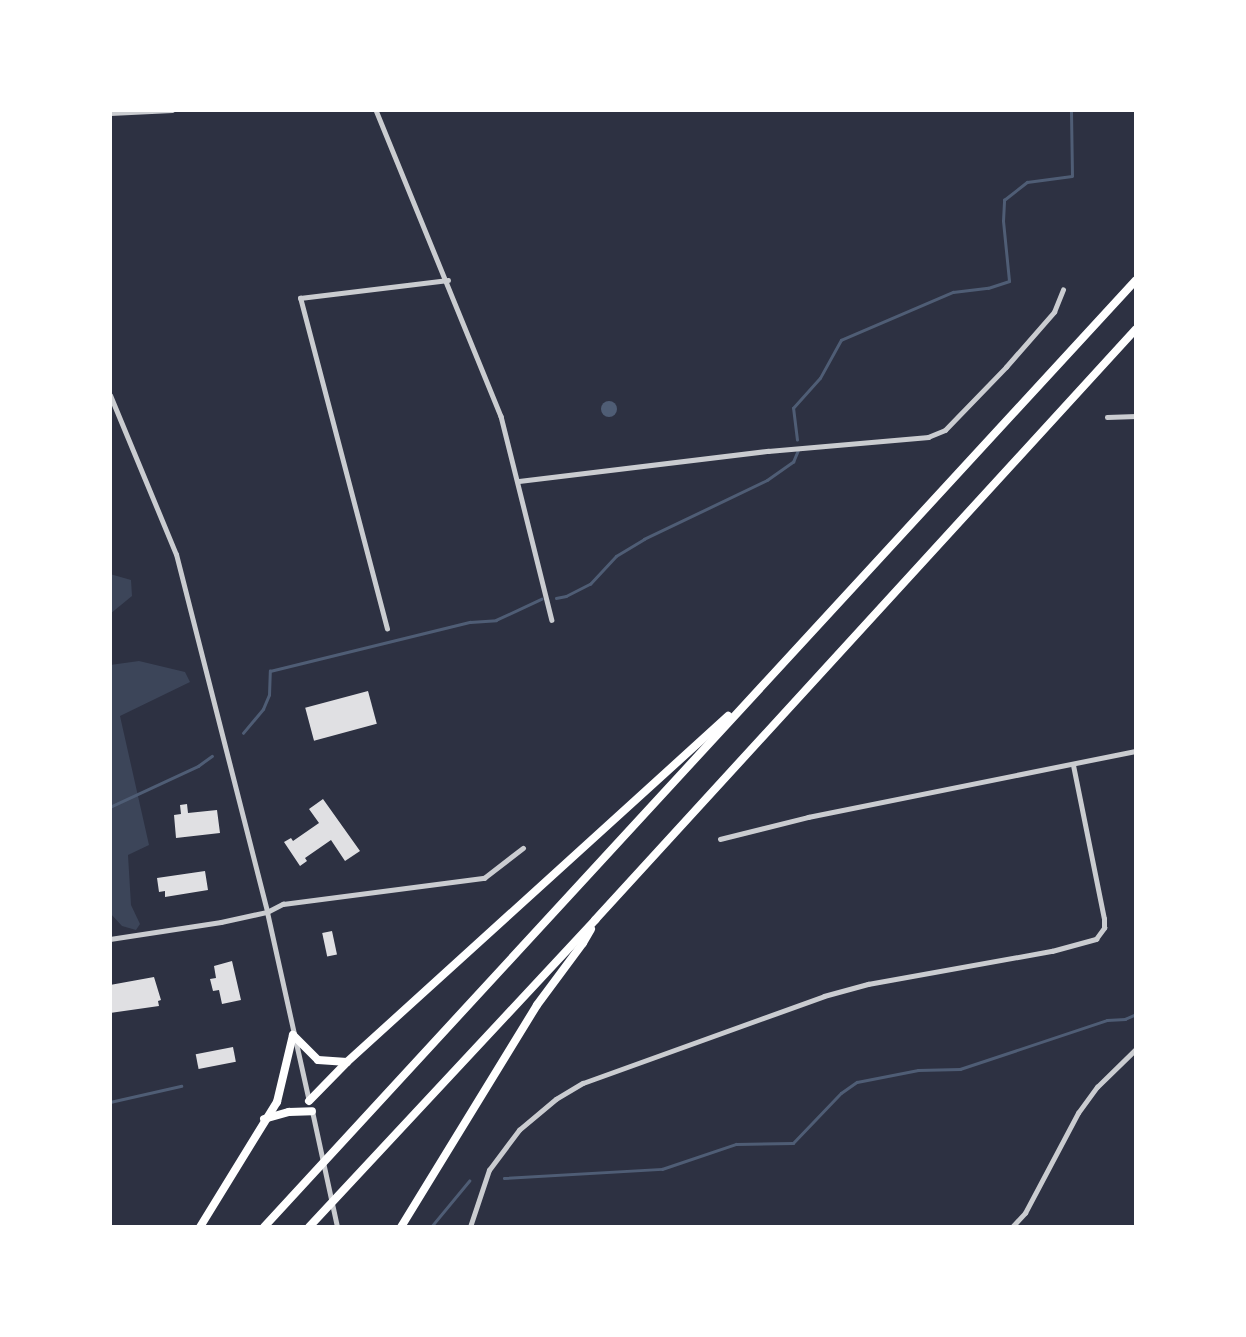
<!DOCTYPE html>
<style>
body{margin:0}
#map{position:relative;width:1246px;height:1337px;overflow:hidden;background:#2d3142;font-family:"Space Grotesk",sans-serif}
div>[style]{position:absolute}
.green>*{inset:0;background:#3c4559}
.water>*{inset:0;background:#4f5d75}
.round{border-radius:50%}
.stream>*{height:2.5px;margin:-1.25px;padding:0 1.25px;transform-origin:1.25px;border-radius:1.25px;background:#4f5d75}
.building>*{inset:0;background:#e0e0e3;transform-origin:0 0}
.minor>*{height:4.5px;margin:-2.25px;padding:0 2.25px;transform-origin:2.25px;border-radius:2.25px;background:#caccd0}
.tertiary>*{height:5px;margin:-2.5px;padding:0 2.5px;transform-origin:2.5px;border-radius:2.5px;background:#caccd0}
.motorway>*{height:8px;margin:-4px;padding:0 4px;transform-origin:4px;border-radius:4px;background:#fff}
span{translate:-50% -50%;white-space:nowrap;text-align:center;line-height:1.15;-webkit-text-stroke:7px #fff;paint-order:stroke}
.frame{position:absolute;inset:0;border:112px solid #fff;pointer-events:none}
</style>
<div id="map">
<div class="green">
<i style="clip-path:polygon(110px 574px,131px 580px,132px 596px,110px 614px)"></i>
<i style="clip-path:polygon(139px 661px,185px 672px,190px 682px,120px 716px,149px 845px,128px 855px,131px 905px,140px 924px,136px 930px,122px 926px,110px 913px,110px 665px)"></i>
</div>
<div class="water">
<i class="round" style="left:601px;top:401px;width:16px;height:16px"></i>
</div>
<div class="stream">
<i style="left:797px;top:440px;width:32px;rotate:-97deg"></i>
<i style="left:793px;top:408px;width:40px;rotate:-48deg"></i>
<i style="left:820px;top:378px;width:43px;rotate:-61.1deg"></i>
<i style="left:841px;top:340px;width:122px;rotate:-23.2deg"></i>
<i style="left:953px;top:292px;width:35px;rotate:-7deg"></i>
<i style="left:988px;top:288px;width:22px;rotate:-18deg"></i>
<i style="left:1009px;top:281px;width:60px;rotate:-95.7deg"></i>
<i style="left:1003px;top:221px;width:21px;rotate:-87deg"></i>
<i style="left:1004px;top:200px;width:29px;rotate:-38deg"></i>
<i style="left:1027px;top:182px;width:45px;rotate:-7.6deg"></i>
<i style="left:1072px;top:176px;width:66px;rotate:-90.9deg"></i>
<i style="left:556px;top:598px;width:10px;rotate:-11deg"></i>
<i style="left:566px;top:596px;width:27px;rotate:-27deg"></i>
<i style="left:590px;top:584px;width:38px;rotate:-47deg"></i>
<i style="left:616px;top:556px;width:33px;rotate:-31deg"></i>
<i style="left:644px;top:539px;width:136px;rotate:-25.6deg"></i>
<i style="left:767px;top:480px;width:32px;rotate:-35deg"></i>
<i style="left:793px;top:462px;width:13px;rotate:-67deg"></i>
<i style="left:243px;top:733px;width:31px;rotate:-50deg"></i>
<i style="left:263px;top:709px;width:15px;rotate:-67deg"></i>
<i style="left:269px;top:695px;width:24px;rotate:-88deg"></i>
<i style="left:270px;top:671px;width:206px;rotate:-13.8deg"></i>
<i style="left:470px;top:622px;width:26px;rotate:-4deg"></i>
<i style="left:496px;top:620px;width:50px;rotate:-25deg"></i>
<i style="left:110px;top:807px;width:97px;rotate:-25deg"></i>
<i style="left:198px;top:766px;width:17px;rotate:-36deg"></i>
<i style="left:110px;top:1102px;width:73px;rotate:-12.7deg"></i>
<i style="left:504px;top:1178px;width:158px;rotate:-3.3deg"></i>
<i style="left:662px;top:1169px;width:78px;rotate:-18.7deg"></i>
<i style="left:736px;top:1144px;width:57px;rotate:-1deg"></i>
<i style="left:793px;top:1143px;width:69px;rotate:-46.2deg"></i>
<i style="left:841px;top:1093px;width:19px;rotate:-35deg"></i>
<i style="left:857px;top:1082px;width:62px;rotate:-11.1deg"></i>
<i style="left:918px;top:1070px;width:42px;rotate:-1.4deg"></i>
<i style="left:960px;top:1069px;width:155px;rotate:-18.4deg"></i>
<i style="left:1107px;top:1020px;width:18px;rotate:-3deg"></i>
<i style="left:1125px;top:1019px;width:12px;rotate:-24deg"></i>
<i style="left:431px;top:1227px;width:60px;rotate:-50.4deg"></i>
</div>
<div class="building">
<i style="left:368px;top:691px;width:34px;height:65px;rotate:75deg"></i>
<i style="clip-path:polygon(323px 799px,360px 851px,345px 861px,331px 840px,305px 858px,307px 861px,300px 866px,284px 842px,291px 838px,293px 841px,319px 823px,309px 809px)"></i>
<i style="clip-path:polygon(187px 804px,188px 813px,217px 810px,220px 833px,176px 838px,174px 815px,181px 814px,180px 805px)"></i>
<i style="clip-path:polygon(205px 871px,208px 890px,165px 897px,165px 891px,159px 892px,157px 878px)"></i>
<i style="left:332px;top:931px;width:24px;height:10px;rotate:78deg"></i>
<i style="clip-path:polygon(232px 961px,241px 1000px,222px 1004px,219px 990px,213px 991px,210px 979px,216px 978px,214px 966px)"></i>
<i style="clip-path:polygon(154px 977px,161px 1000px,158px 1001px,159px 1006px,110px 1013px,110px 985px)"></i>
<i style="left:233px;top:1047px;width:15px;height:38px;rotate:79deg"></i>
</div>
<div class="minor">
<i style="left:376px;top:110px;width:331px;rotate:67.8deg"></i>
<i style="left:501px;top:416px;width:210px;rotate:76deg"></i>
<i style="left:1107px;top:417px;width:29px;rotate:-2deg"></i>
<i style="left:519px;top:481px;width:251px;rotate:-6.9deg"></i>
<i style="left:768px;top:451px;width:161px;rotate:-5deg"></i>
<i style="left:928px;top:437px;width:18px;rotate:-22deg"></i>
<i style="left:945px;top:430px;width:88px;rotate:-45.9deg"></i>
<i style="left:1006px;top:367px;width:73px;rotate:-48.9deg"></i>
<i style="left:1054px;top:312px;width:24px;rotate:-68deg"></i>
<i style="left:387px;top:629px;width:342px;rotate:-104.7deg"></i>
<i style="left:300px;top:298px;width:149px;rotate:-6.9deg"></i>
<i style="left:720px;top:839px;width:91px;rotate:-14deg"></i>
<i style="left:808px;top:817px;width:335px;rotate:-11.4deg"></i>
<i style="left:110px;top:939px;width:112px;rotate:-8.7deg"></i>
<i style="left:221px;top:922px;width:47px;rotate:-12.3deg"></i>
<i style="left:267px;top:912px;width:18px;rotate:-27deg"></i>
<i style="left:283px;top:904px;width:203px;rotate:-7.4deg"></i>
<i style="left:484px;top:878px;width:49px;rotate:-37.6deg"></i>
<i style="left:470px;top:1227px;width:60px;rotate:-71.6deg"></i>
<i style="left:489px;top:1170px;width:50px;rotate:-53.1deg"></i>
<i style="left:519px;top:1130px;width:48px;rotate:-40deg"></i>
<i style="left:556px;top:1099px;width:31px;rotate:-31deg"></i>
<i style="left:583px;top:1083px;width:256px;rotate:-19.8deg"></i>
<i style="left:824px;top:996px;width:46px;rotate:-15.3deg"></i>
<i style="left:868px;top:984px;width:187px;rotate:-10.2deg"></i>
<i style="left:1052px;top:951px;width:46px;rotate:-15.3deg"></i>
<i style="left:1096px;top:939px;width:14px;rotate:-54deg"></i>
<i style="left:1104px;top:928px;width:9px;rotate:-90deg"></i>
<i style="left:1104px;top:919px;width:157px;rotate:-101.4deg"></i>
<i style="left:1012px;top:1227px;width:19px;rotate:-47deg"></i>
<i style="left:1025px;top:1213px;width:113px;rotate:-62.1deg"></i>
<i style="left:1078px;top:1113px;width:32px;rotate:-54deg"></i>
<i style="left:1097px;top:1087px;width:54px;rotate:-44.3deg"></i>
</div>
<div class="tertiary">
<i style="left:110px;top:113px;width:62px;rotate:-2.8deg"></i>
<i style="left:110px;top:395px;width:172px;rotate:67.5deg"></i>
<i style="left:176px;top:554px;width:369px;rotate:75.7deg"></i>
<i style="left:267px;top:912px;width:194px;rotate:77.5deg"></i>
<i style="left:312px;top:1111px;width:119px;rotate:77.8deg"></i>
</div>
<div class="motorway">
<i style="left:293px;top:1035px;width:35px;rotate:45deg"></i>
<i style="left:318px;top:1060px;width:29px;rotate:4deg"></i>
<i style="left:347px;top:1062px;width:515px;rotate:-42.24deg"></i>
<i style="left:309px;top:1101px;width:54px;rotate:-45.7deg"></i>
<i style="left:264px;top:1119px;width:26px;rotate:-16deg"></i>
<i style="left:289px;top:1112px;width:23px;rotate:-2deg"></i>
<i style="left:200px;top:1227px;width:147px;rotate:-58.4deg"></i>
<i style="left:277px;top:1102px;width:69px;rotate:-76.6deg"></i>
<i style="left:264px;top:1227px;width:1287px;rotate:-47.36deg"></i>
<i style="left:309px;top:1227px;width:420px;rotate:-47deg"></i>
<i style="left:595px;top:920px;width:801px;rotate:-47.53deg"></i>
<i style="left:401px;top:1227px;width:260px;rotate:-58.5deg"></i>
<i style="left:537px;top:1005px;width:77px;rotate:-53.4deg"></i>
<i style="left:583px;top:943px;width:16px;rotate:-60deg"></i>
</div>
<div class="frame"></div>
</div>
